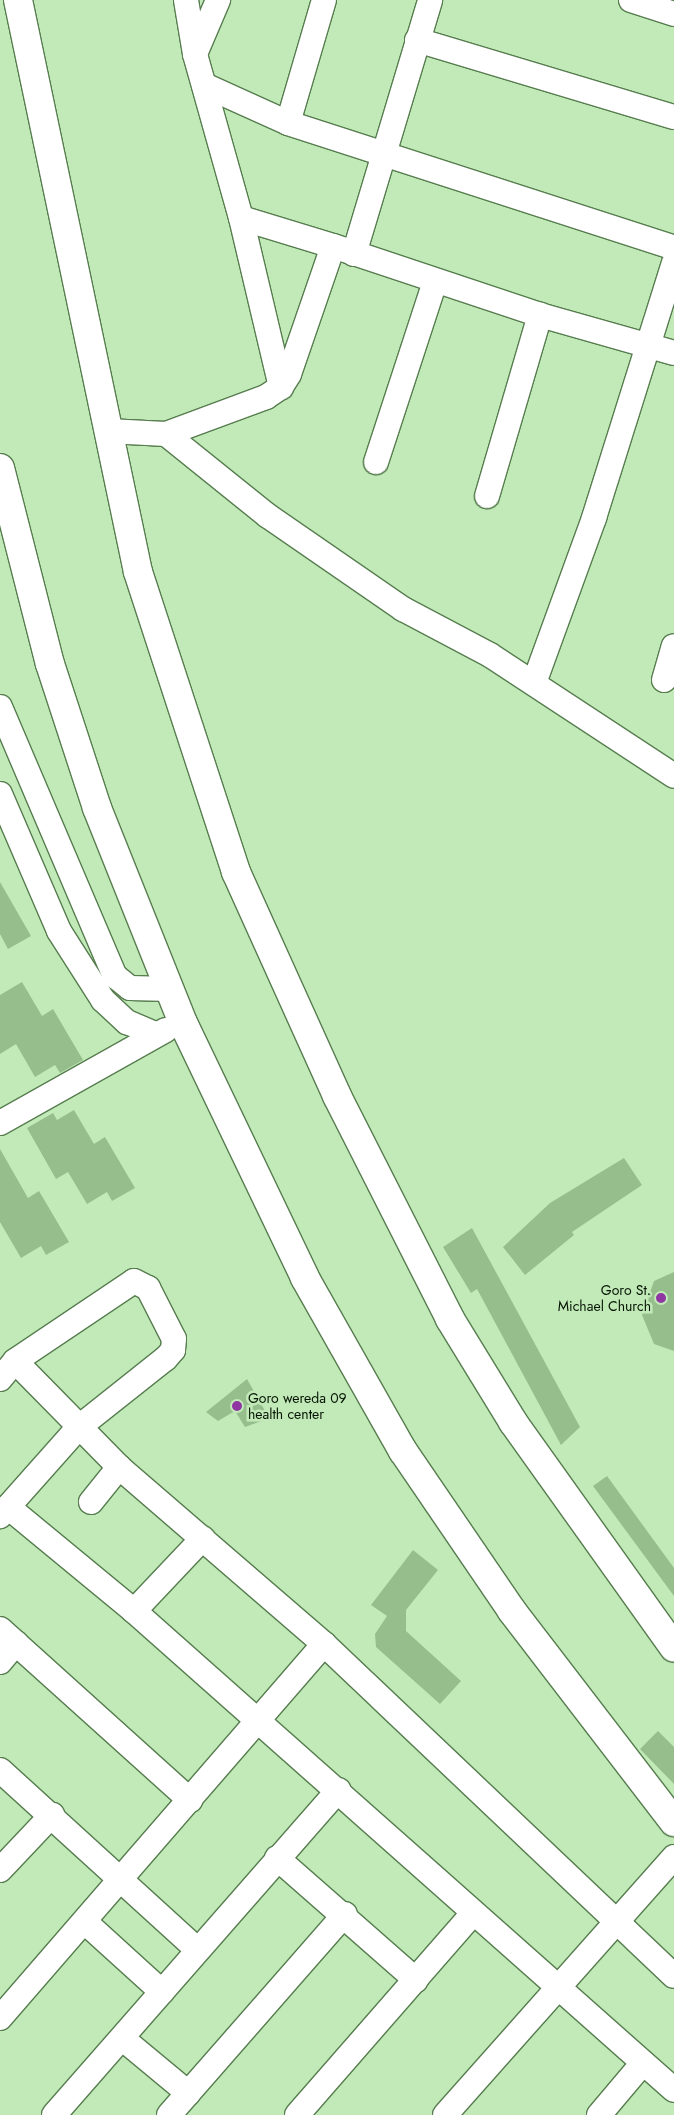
<!DOCTYPE html>
<style>
body{margin:0}
#map{position:relative;width:674px;height:2115px;overflow:hidden;background:#c1eab8;font-family:Jost,sans-serif}
div>[style]{position:absolute}
.building>*{inset:0;background:#96be8d}
.roads{filter:drop-shadow(1px 0 #577d4f) drop-shadow(-1px 0 #577d4f) drop-shadow(0 1px #577d4f) drop-shadow(0 -1px #577d4f)}
.minor>*{height:24px;margin:-12px;padding:0 12px;transform-origin:12px;border-radius:12px;background:#fff}
.highway>*{height:28px;margin:-14px;padding:0 14px;transform-origin:14px;border-radius:14px;background:#fff}
.dots>*{width:14px;height:14px;translate:-50% -50%;box-sizing:border-box;border:2px solid #c1eab8;border-radius:50%}
span{translate:-50% -50%;white-space:nowrap;text-align:center;line-height:1.15;-webkit-text-stroke:5px #c1eab8;paint-order:stroke}
.poi-label{font-size:14px;color:#061303}
.right{translate:-100% -50%;text-align:right}
.left{translate:0 -50%;text-align:left}
</style>
<div id="map">
<div class="building">
<i style="clip-path:polygon(0 882px,31px 936px,8px 949px,0 934px)"></i>
<i style="clip-path:polygon(22px 982px,42px 1016px,53px 1009px,83px 1060px,60px 1073px,55px 1065px,35px 1077px,16px 1044px,0 1054px,0 995px)"></i>
<i style="clip-path:polygon(74px 1110px,94px 1144px,105px 1137px,135px 1188px,112px 1201px,107px 1192px,87px 1204px,68px 1172px,56px 1179px,27px 1128px,53px 1113px,57px 1120px)"></i>
<i style="clip-path:polygon(0 1149px,28px 1198px,39px 1191px,69px 1242px,46px 1255px,41px 1246px,21px 1258px,0 1222px)"></i>
<i style="clip-path:polygon(624px 1158px,642px 1185px,572px 1232px,574px 1235px,525px 1275px,503px 1247px,550px 1203px)"></i>
<i style="clip-path:polygon(472px 1228px,580px 1427px,561px 1445px,477px 1289px,471px 1293px,443px 1247px)"></i>
<i style="clip-path:polygon(674px 1272px,674px 1351px,654px 1344px,642px 1315px,654px 1281px)"></i>
<i style="clip-path:polygon(247px 1379px,269px 1418px,245px 1427px,235px 1411px,218px 1421px,206px 1412px)"></i>
<i style="clip-path:polygon(607px 1476px,674px 1568px,674px 1596px,593px 1486px)"></i>
<i style="clip-path:polygon(413px 1550px,438px 1570px,406px 1610px,406px 1631px,461px 1681px,440px 1704px,376px 1647px,375px 1634px,387px 1616px,371px 1605px)"></i>
<i style="clip-path:polygon(658px 1731px,674px 1747px,674px 1784px,640px 1749px)"></i>
</div>
<div class="roads">
<div class="minor">
<i style="left:631px;top:0;width:45px;rotate:18deg"></i>
<i style="left:417px;top:40px;width:268px;rotate:16.7deg"></i>
<i style="left:195px;top:54px;width:59px;rotate:-66.9deg"></i>
<i style="left:204px;top:85px;width:92px;rotate:24.3deg"></i>
<i style="left:288px;top:123px;width:406px;rotate:17.9deg"></i>
<i style="left:288px;top:123px;width:128px;rotate:-73.7deg"></i>
<i style="left:241px;top:218px;width:174px;rotate:76.7deg"></i>
<i style="left:333px;top:246px;width:218px;rotate:18.4deg"></i>
<i style="left:540px;top:315px;width:139px;rotate:15.8deg"></i>
<i style="left:354px;top:254px;width:265px;rotate:-73.3deg"></i>
<i style="left:108px;top:431px;width:58px;rotate:3deg"></i>
<i style="left:166px;top:434px;width:107px;rotate:-20.3deg"></i>
<i style="left:266px;top:397px;width:18px;rotate:-34deg"></i>
<i style="left:281px;top:387px;width:15px;rotate:-58deg"></i>
<i style="left:289px;top:374px;width:135px;rotate:-71deg"></i>
<i style="left:333px;top:246px;width:96px;rotate:-163.1deg"></i>
<i style="left:241px;top:218px;width:170px;rotate:-105.7deg"></i>
<i style="left:195px;top:54px;width:55px;rotate:-99.5deg"></i>
<i style="left:166px;top:434px;width:131px;rotate:38.8deg"></i>
<i style="left:268px;top:516px;width:164px;rotate:34.6deg"></i>
<i style="left:403px;top:609px;width:98px;rotate:27.9deg"></i>
<i style="left:490px;top:655px;width:220px;rotate:33.3deg"></i>
<i style="left:376px;top:462px;width:190px;rotate:-71.9deg"></i>
<i style="left:487px;top:496px;width:189px;rotate:-73.7deg"></i>
<i style="left:664px;top:680px;width:35px;rotate:-74deg"></i>
<i style="left:534px;top:683px;width:176px;rotate:-70deg"></i>
<i style="left:594px;top:518px;width:268px;rotate:-72.6deg"></i>
<i style="left:0;top:707px;width:293px;rotate:66.9deg"></i>
<i style="left:115px;top:976px;width:19px;rotate:39deg"></i>
<i style="left:130px;top:988px;width:40px;rotate:1.4deg"></i>
<i style="left:0;top:794px;width:149px;rotate:66.7deg"></i>
<i style="left:59px;top:931px;width:82px;rotate:57.5deg"></i>
<i style="left:103px;top:1000px;width:33px;rotate:43deg"></i>
<i style="left:127px;top:1022px;width:30px;rotate:23deg"></i>
<i style="left:0;top:1123px;width:190px;rotate:-29.3deg"></i>
<i style="left:15px;top:1361px;width:148px;rotate:45.5deg"></i>
<i style="left:119px;top:1467px;width:271px;rotate:40.8deg"></i>
<i style="left:324px;top:1644px;width:482px;rotate:43.5deg"></i>
<i style="left:0;top:1379px;width:23px;rotate:-50deg"></i>
<i style="left:15px;top:1361px;width:143px;rotate:-33.9deg"></i>
<i style="left:134px;top:1281px;width:16px;rotate:27deg"></i>
<i style="left:148px;top:1288px;width:57px;rotate:63deg"></i>
<i style="left:174px;top:1339px;width:11px;rotate:95deg"></i>
<i style="left:173px;top:1350px;width:11px;rotate:131deg"></i>
<i style="left:166px;top:1358px;width:112px;rotate:141.5deg"></i>
<i style="left:78px;top:1428px;width:118px;rotate:131.6deg"></i>
<i style="left:91px;top:1502px;width:45px;rotate:-51.3deg"></i>
<i style="left:8px;top:1507px;width:163px;rotate:39.5deg"></i>
<i style="left:134px;top:1611px;width:722px;rotate:41.57deg"></i>
<i style="left:134px;top:1611px;width:100px;rotate:-46.6deg"></i>
<i style="left:0;top:1629px;width:256px;rotate:42deg"></i>
<i style="left:0;top:1662px;width:25px;rotate:-50deg"></i>
<i style="left:0;top:1770px;width:266px;rotate:42.3deg"></i>
<i style="left:277px;top:1858px;width:185px;rotate:41.3deg"></i>
<i style="left:0;top:1870px;width:76px;rotate:-46.6deg"></i>
<i style="left:85px;top:1922px;width:104px;rotate:42.3deg"></i>
<i style="left:0;top:2018px;width:495px;rotate:-49.1deg"></i>
<i style="left:123px;top:2039px;width:85px;rotate:39.7deg"></i>
<i style="left:54px;top:2115px;width:432px;rotate:-48.8deg"></i>
<i style="left:169px;top:2115px;width:267px;rotate:-48.8deg"></i>
<i style="left:297px;top:2115px;width:268px;rotate:-48.9deg"></i>
<i style="left:445px;top:2115px;width:345px;rotate:-48.4deg"></i>
<i style="left:599px;top:2115px;width:68px;rotate:-49.8deg"></i>
</div>
<div class="highway">
<i style="left:18px;top:0;width:584px;rotate:78.15deg"></i>
<i style="left:138px;top:572px;width:316px;rotate:71.9deg"></i>
<i style="left:236px;top:872px;width:246px;rotate:65.7deg"></i>
<i style="left:337px;top:1096px;width:250px;rotate:63.1deg"></i>
<i style="left:450px;top:1319px;width:121px;rotate:58.5deg"></i>
<i style="left:513px;top:1422px;width:277px;rotate:54.5deg"></i>
<i style="left:0;top:468px;width:202px;rotate:75.7deg"></i>
<i style="left:50px;top:664px;width:151px;rotate:71.9deg"></i>
<i style="left:97px;top:808px;width:234px;rotate:68.2deg"></i>
<i style="left:184px;top:1025px;width:280px;rotate:64.4deg"></i>
<i style="left:305px;top:1278px;width:199px;rotate:60.5deg"></i>
<i style="left:403px;top:1451px;width:194px;rotate:55.7deg"></i>
<i style="left:512px;top:1611px;width:266px;rotate:52.5deg"></i>
</div>
</div>
<div class="dots">
<i style="left:661px;top:1298px;background:#8f36a2"></i>
<i style="left:237px;top:1406px;background:#8f36a2"></i>
</div>
<div class="poi-label">
<span class="right" style="left:651px;top:1298px">Goro St.<br>Michael Church</span>
<span class="left" style="left:248px;top:1406px">Goro wereda 09<br>health center</span>
</div>
</div>
